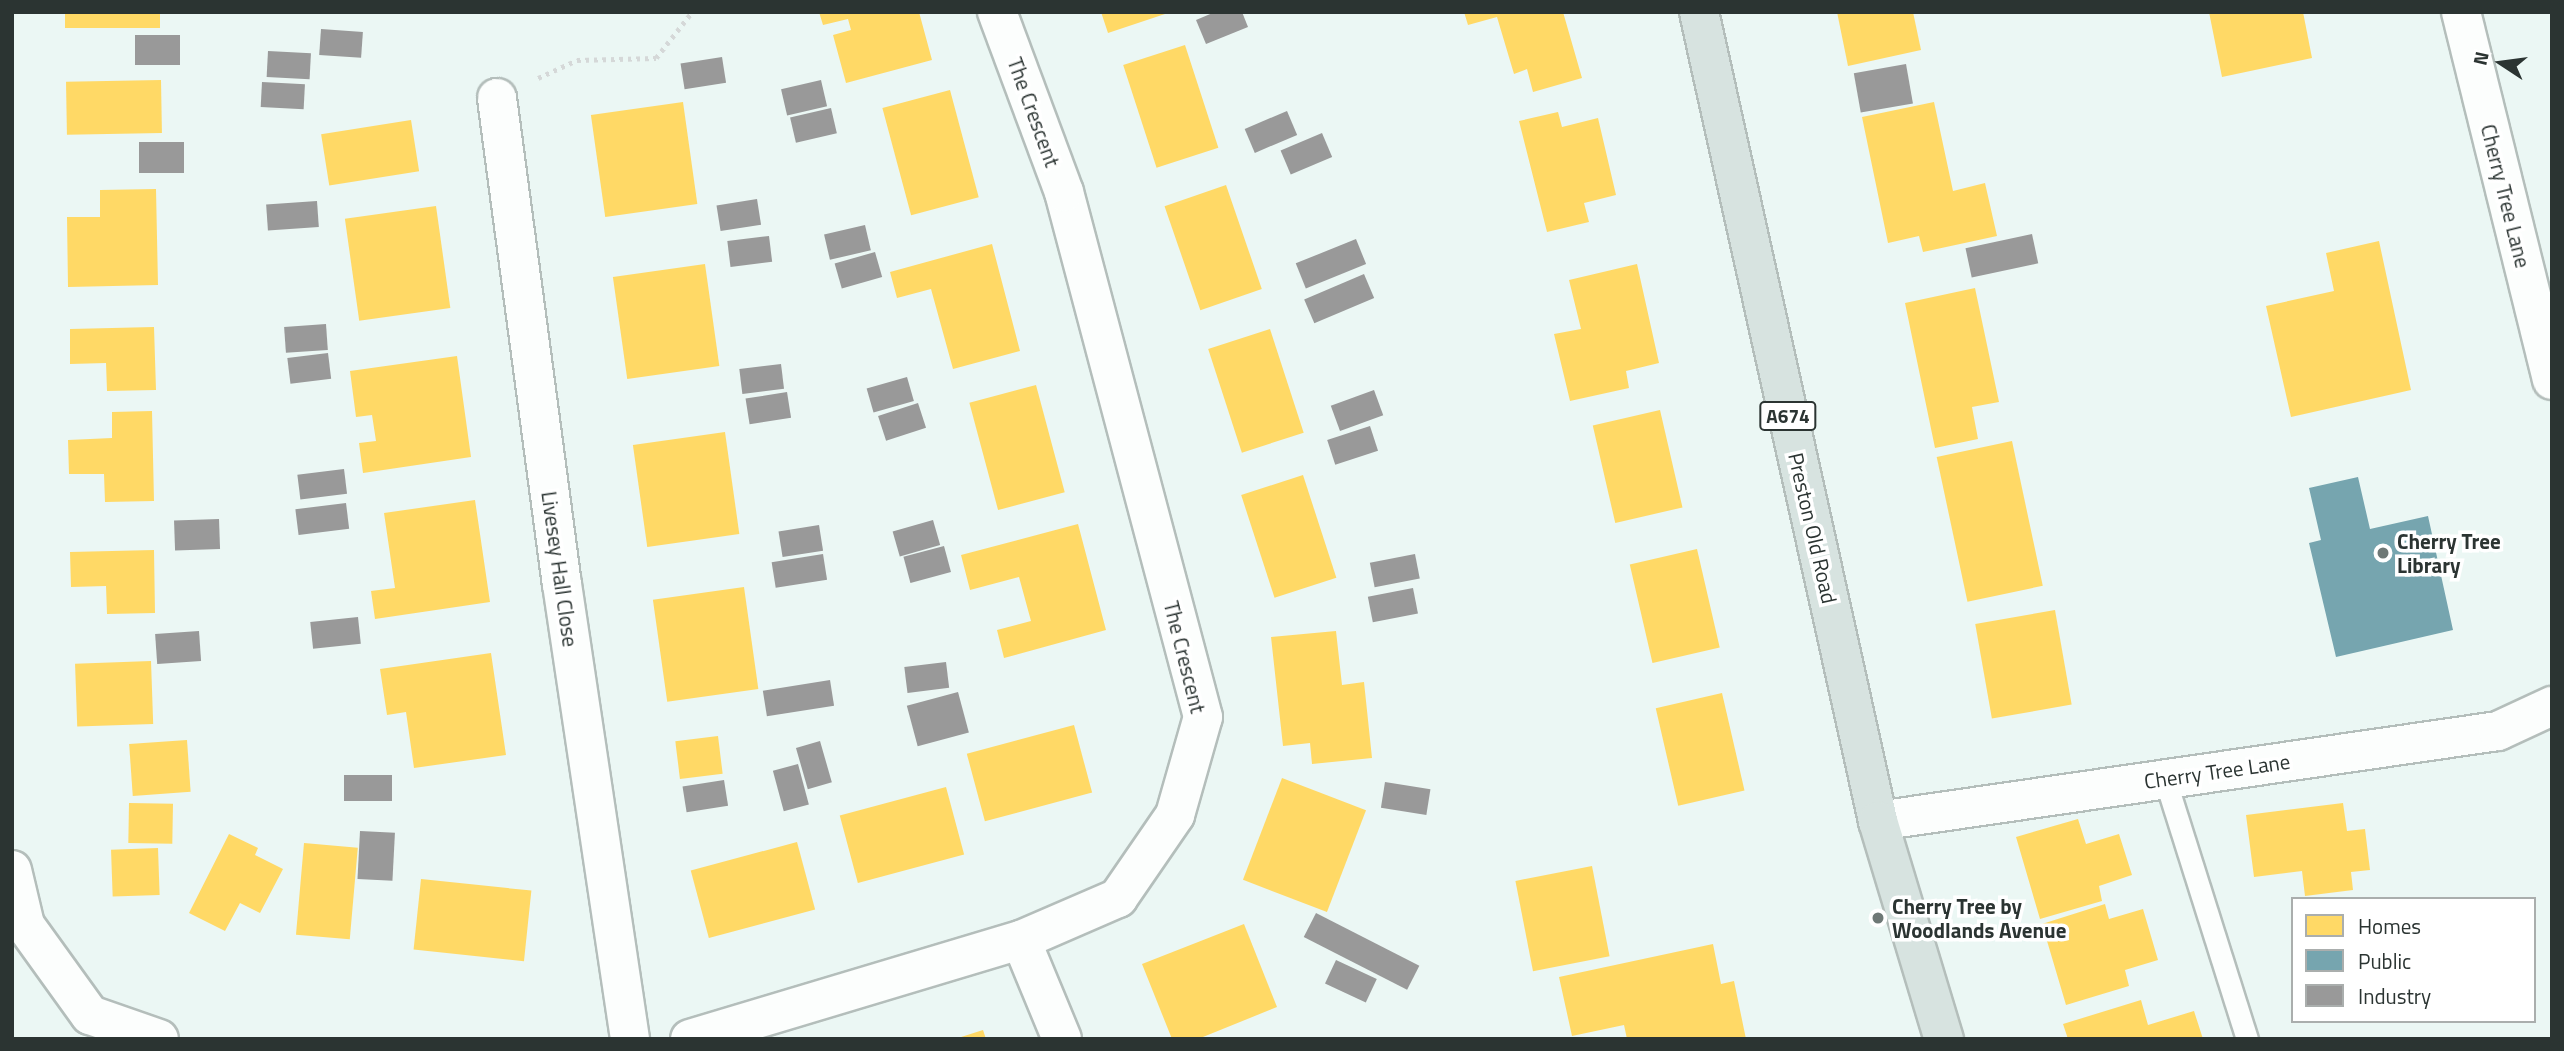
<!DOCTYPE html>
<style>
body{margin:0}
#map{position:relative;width:2564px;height:1051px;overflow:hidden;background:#ebf7f4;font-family:"Titillium Web",sans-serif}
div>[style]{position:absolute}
.homes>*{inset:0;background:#ffd966;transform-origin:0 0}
.public>*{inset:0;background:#76a5af}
.industry>*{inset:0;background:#999;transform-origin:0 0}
.path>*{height:4.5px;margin-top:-2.25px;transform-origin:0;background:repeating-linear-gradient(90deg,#d5d8d8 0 3.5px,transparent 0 8.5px)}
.roads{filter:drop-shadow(2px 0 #b4bebb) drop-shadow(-2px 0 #b4bebb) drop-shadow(0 2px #b4bebb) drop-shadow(0 -2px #b4bebb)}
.service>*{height:21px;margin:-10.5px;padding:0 10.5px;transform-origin:10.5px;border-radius:10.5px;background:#fcfefd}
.minor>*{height:38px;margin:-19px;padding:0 19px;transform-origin:19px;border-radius:19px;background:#fcfefd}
.primary>*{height:38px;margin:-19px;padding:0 19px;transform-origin:19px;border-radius:19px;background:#d7e3e0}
.dots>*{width:19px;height:19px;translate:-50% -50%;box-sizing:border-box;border:4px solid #fff;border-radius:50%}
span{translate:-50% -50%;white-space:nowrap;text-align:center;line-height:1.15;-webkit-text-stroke:7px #fff;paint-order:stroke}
.shield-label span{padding:2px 5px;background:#fff;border:2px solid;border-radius:5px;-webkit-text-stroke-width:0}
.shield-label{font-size:19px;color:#2b3432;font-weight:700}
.street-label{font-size:21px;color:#2b3432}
.poi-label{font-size:21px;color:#2b3432;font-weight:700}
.left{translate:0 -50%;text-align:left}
.frame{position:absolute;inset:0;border:14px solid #2b3432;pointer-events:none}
.legend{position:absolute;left:2291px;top:897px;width:245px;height:126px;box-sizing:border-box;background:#fff;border:2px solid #aaaead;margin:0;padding:9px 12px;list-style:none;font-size:21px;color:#2b3432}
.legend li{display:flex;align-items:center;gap:14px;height:35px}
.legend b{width:35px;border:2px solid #aaaead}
.north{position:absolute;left:2466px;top:28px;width:70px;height:70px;-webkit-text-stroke:5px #fff;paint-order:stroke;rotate:283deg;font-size:19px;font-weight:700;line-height:28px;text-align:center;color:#2b3432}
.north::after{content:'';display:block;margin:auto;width:24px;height:32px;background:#2b3432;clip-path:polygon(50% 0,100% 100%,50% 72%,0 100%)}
</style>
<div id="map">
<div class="homes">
<i style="left:65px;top:12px;width:95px;height:16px"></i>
<i style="clip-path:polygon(819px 12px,919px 12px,932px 60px,846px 83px,833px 35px,851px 30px,848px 19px,823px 25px)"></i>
<i style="clip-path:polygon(1101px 12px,1168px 12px,1168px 13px,1108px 33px)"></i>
<i style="clip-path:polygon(1464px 12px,1563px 12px,1582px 78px,1533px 92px,1527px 69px,1514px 74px,1497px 17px,1468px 25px)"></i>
<i style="clip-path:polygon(1837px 12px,1913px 12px,1921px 50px,1848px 66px)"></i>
<i style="clip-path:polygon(2209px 12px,2303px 12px,2312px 58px,2222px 77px)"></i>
<i style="left:1185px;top:45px;width:108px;height:65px;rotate:72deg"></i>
<i style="left:161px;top:80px;width:53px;height:95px;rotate:89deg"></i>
<i style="left:950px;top:90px;width:111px;height:70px;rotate:75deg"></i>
<i style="left:683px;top:102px;width:103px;height:93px;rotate:82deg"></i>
<i style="clip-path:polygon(1934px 102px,1953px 191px,1985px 183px,1997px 236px,1923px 252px,1919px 236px,1888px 243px,1862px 117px)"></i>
<i style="clip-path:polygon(1558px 112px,1562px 127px,1598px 118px,1616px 195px,1584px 203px,1589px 222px,1547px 232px,1519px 121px)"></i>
<i style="left:411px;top:120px;width:52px;height:91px;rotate:81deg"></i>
<i style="left:1226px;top:185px;width:110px;height:65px;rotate:71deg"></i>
<i style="clip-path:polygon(156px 189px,158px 285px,68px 287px,67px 217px,100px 217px,100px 190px)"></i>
<i style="left:436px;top:206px;width:103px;height:92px;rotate:82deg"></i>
<i style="clip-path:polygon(2379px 241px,2411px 390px,2291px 417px,2266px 306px,2334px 291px,2326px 253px)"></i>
<i style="clip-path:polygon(992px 244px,1020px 351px,953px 369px,931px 289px,897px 298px,890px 272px)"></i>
<i style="left:705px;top:264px;width:103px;height:93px;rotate:82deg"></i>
<i style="clip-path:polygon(1637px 264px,1659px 363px,1626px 371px,1629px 388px,1570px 401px,1554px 334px,1581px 329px,1569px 280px)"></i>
<i style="clip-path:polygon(1975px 288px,1999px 402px,1972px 407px,1978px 439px,1935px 448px,1905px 303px)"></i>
<i style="clip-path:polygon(154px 327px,156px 390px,107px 391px,106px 363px,70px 364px,70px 329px)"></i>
<i style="left:1270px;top:329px;width:109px;height:65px;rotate:72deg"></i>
<i style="clip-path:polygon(457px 356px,471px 457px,363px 473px,359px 443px,376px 441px,372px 415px,356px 417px,350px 371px)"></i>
<i style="left:1036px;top:385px;width:111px;height:69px;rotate:75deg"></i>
<i style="left:1660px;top:410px;width:100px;height:69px;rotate:77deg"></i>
<i style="clip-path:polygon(152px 411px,154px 501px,105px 502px,104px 474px,69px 474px,68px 440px,112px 438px,112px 412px)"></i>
<i style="left:725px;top:432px;width:103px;height:93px;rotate:82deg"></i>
<i style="left:2012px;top:441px;width:148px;height:77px;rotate:78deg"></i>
<i style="left:1303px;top:475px;width:108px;height:65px;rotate:72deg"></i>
<i style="clip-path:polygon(475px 500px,490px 602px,375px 619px,371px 591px,395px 588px,384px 513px)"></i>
<i style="clip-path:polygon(1078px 524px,1106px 630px,1004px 658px,997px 630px,1031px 621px,1019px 577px,970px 590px,961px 555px)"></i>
<i style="left:1697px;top:549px;width:101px;height:69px;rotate:77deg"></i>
<i style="clip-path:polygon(154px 550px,155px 613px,107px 614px,106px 586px,71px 587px,70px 552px)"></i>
<i style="left:744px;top:587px;width:103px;height:92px;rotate:82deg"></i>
<i style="left:2055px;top:610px;width:96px;height:81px;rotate:80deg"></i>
<i style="clip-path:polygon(1336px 631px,1342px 685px,1364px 682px,1372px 758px,1312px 764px,1310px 743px,1283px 746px,1271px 637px)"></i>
<i style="clip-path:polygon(491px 653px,506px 755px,414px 768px,406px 712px,387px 715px,380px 669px)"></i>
<i style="left:151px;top:661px;width:63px;height:76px;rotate:88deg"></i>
<i style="left:1722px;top:693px;width:100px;height:68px;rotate:77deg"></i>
<i style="left:1074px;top:725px;width:70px;height:111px;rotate:75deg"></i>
<i style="left:718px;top:736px;width:38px;height:43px;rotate:83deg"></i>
<i style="left:187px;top:740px;width:52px;height:58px;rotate:86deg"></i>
<i style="left:1282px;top:778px;width:90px;height:109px;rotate:21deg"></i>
<i style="left:946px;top:787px;width:70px;height:110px;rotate:75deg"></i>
<i style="left:129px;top:803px;width:44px;height:40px;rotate:1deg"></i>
<i style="clip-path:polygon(2343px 803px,2347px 831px,2365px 829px,2370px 870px,2351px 872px,2353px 890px,2305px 896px,2302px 871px,2254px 877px,2246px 815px)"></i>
<i style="clip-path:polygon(2078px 819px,2086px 844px,2119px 834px,2132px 875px,2099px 886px,2102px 901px,2040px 919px,2016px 837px)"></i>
<i style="clip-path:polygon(229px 834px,258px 848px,255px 855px,283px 869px,260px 913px,240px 903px,225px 931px,189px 913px)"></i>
<i style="left:797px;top:842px;width:70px;height:110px;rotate:75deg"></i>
<i style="left:304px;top:843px;width:54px;height:92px;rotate:5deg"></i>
<i style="left:158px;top:848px;width:47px;height:47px;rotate:88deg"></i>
<i style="left:1592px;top:866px;width:92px;height:78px;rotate:79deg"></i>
<i style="left:421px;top:879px;width:111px;height:71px;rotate:6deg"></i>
<i style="clip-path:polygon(2105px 904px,2109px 919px,2143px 909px,2158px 960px,2125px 970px,2129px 986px,2066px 1005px,2042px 924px)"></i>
<i style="clip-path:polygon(1244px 924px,1277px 1007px,1198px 1039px,1172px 1039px,1142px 964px)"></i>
<i style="clip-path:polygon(1713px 944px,1721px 984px,1734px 981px,1746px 1039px,1627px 1039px,1624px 1025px,1572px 1036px,1559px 977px)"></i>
<i style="clip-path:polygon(2141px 1000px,2148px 1025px,2194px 1011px,2203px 1039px,2068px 1039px,2063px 1024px)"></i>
<i style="clip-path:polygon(983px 1030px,986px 1039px,958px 1039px,958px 1038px)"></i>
</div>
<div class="public">
<i style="clip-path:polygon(2358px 477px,2370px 529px,2428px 516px,2453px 630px,2336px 657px,2309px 543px,2321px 540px,2309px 488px)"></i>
</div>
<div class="industry">
<i style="clip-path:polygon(1215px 12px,1242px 12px,1248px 27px,1206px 44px,1196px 20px)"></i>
<i style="left:321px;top:29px;width:42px;height:26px;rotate:4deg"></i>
<i style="left:180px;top:35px;width:30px;height:45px;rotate:90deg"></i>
<i style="left:268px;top:51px;width:43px;height:26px;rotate:3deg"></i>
<i style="left:722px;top:57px;width:26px;height:42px;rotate:81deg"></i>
<i style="left:1906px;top:64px;width:40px;height:53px;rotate:80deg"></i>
<i style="left:821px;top:80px;width:27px;height:41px;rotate:77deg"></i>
<i style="left:262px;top:82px;width:43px;height:25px;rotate:3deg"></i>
<i style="left:831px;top:108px;width:26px;height:42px;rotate:77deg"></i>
<i style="left:1287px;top:111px;width:26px;height:46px;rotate:67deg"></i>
<i style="left:1322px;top:133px;width:26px;height:45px;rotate:67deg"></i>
<i style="left:139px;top:142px;width:45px;height:31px"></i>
<i style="left:757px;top:199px;width:26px;height:41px;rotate:81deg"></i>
<i style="left:317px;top:201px;width:26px;height:51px;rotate:86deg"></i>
<i style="left:865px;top:225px;width:26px;height:42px;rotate:77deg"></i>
<i style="left:2032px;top:234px;width:30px;height:68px;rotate:78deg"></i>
<i style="left:769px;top:236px;width:26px;height:42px;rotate:83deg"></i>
<i style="left:1356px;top:239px;width:27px;height:65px;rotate:68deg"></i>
<i style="left:875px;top:252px;width:26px;height:42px;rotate:74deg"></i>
<i style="left:1364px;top:274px;width:26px;height:65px;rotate:67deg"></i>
<i style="left:326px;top:324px;width:26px;height:42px;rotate:86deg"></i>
<i style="left:328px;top:353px;width:26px;height:41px;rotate:83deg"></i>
<i style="left:781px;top:364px;width:25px;height:42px;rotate:83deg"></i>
<i style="left:907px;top:377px;width:25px;height:42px;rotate:74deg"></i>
<i style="left:1374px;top:390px;width:27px;height:46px;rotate:70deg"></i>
<i style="left:787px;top:392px;width:26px;height:42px;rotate:81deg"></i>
<i style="left:918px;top:403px;width:26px;height:42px;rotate:72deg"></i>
<i style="left:1370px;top:426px;width:26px;height:45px;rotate:72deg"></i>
<i style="left:344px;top:469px;width:25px;height:47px;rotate:83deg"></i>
<i style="left:346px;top:503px;width:26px;height:51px;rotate:83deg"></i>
<i style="left:219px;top:519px;width:30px;height:45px;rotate:88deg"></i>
<i style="left:933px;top:520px;width:26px;height:42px;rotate:74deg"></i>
<i style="left:819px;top:525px;width:26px;height:41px;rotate:81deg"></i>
<i style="left:944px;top:546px;width:27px;height:42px;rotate:75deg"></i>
<i style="left:823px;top:554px;width:26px;height:52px;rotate:81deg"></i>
<i style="left:1415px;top:554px;width:25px;height:46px;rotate:79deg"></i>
<i style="left:1413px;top:588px;width:26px;height:46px;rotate:79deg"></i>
<i style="left:358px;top:617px;width:27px;height:48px;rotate:84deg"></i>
<i style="left:199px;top:631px;width:30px;height:44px;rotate:86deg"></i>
<i style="left:946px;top:662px;width:26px;height:42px;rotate:83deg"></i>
<i style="left:830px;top:680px;width:26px;height:68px;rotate:81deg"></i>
<i style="left:958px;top:692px;width:42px;height:53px;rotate:75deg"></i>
<i style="left:820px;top:741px;width:43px;height:25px;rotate:74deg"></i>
<i style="left:798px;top:764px;width:42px;height:26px;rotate:75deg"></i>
<i style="left:392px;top:775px;width:26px;height:48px;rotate:90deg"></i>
<i style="left:724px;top:780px;width:26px;height:42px;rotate:81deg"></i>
<i style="left:1385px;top:782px;width:46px;height:26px;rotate:9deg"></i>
<i style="left:360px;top:831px;width:35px;height:48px;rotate:3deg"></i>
<i style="left:1316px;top:913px;width:116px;height:27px;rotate:27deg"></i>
<i style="left:1336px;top:960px;width:45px;height:26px;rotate:25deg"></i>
</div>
<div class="path">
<i style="left:538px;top:78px;width:43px;rotate:-24.8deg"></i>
<i style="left:577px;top:60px;width:79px;rotate:-1.5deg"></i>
<i style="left:656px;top:58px;width:58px;rotate:-52deg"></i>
</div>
<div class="roads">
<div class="service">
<i style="left:2165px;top:779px;width:273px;rotate:72.5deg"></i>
</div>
<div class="minor">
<i style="left:2461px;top:12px;width:379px;rotate:76.1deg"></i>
<i style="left:497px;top:98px;width:490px;rotate:82.4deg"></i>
<i style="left:562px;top:584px;width:460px;rotate:81.5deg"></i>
<i style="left:1878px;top:821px;width:626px;rotate:-8.26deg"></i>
<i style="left:2498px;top:731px;width:60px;rotate:-24.8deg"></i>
<i style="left:12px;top:870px;width:57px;rotate:76.7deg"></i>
<i style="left:25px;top:925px;width:111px;rotate:54.2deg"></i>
<i style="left:90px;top:1015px;width:73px;rotate:19.2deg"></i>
<i style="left:1021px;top:940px;width:107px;rotate:67.5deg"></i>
<i style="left:690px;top:1039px;width:345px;rotate:-16.7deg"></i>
<i style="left:1021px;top:940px;width:106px;rotate:-23.4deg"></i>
<i style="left:1118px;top:898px;width:101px;rotate:-55.5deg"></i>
<i style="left:1175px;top:815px;width:102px;rotate:-74.1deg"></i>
<i style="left:1203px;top:717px;width:543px;rotate:-104.83deg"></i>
<i style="left:1064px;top:192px;width:192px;rotate:-110.4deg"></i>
</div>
<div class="primary">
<i style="left:1699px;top:12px;width:829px;rotate:77.52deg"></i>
<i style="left:1878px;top:821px;width:228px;rotate:73.2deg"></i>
</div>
</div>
<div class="dots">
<i style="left:2383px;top:553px;background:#6e7876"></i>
<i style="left:1878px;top:918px;background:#6e7876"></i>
</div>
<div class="shield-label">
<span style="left:1788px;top:416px">A674</span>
</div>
<div class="street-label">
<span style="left:1034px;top:112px;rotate:70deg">The Crescent</span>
<span style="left:2506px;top:196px;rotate:76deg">Cherry Tree Lane</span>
<span style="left:1813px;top:528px;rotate:77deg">Preston Old Road</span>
<span style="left:560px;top:569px;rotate:82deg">Livesey Hall Close</span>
<span style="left:1185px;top:657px;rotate:76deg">The Crescent</span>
<span style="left:2217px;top:771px;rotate:-8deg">Cherry Tree Lane</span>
</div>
<div class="poi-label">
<span class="left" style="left:2397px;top:553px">Cherry Tree<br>Library</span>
<span class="left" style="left:1892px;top:918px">Cherry Tree by<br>Woodlands Avenue</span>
</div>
<div class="frame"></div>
<ul class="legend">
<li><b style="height:19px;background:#ffd966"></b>Homes</li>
<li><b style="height:19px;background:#76a5af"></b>Public</li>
<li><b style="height:19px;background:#999"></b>Industry</li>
</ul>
<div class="north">N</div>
</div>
